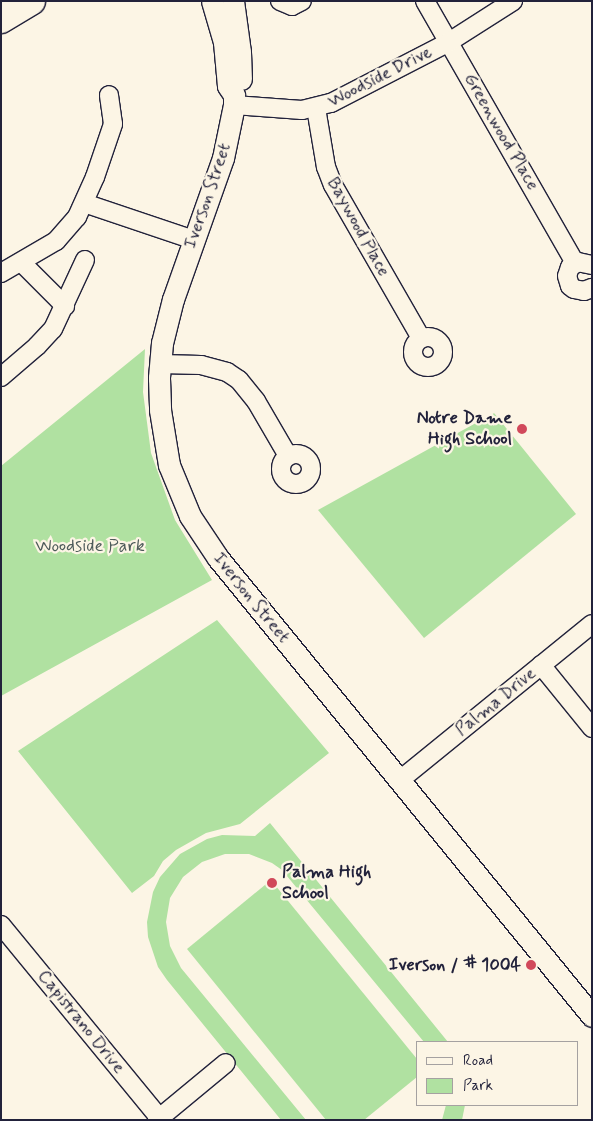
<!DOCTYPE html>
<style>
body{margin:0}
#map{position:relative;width:593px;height:1121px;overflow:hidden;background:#fcf5e5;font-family:Mynerve,sans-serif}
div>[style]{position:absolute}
.green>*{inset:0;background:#b0e1a1}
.roads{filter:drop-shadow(1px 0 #22223b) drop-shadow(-1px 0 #22223b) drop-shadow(0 1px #22223b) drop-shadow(0 -1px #22223b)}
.minor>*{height:18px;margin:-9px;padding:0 9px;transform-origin:9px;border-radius:9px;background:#fcf5e5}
.minor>.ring{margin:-9px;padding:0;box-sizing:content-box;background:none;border:18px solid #fcf5e5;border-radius:50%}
.tertiary>*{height:21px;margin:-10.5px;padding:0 10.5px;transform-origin:10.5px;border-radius:10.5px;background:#fcf5e5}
.primary>*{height:28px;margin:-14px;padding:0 14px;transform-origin:14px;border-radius:14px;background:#fcf5e5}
.dots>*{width:14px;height:14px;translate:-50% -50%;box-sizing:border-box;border:2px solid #fcf5e5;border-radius:50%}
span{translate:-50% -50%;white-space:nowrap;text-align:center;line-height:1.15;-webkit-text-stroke:4.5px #fcf5e5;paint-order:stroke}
.street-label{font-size:18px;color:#22223b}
.poi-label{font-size:18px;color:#22223b;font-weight:700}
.right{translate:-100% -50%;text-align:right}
.left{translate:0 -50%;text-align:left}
.park-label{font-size:18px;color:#4d5b5a}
.frame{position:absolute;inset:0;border:2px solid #22223b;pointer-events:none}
.legend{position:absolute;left:416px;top:1041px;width:162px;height:65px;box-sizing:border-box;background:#fcf5e5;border:1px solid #a5a1a1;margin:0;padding:6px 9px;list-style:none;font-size:15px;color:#22223b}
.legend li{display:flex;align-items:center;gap:10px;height:25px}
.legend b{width:25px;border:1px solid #a5a1a1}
</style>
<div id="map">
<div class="green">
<i style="clip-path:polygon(145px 349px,143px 392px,151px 453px,175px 520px,212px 580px,1px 696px,1px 466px)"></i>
<i style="clip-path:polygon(494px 413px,576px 514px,424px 638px,318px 510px)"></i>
<i style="clip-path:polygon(217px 620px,329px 753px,240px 824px,206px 833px,176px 850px,163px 861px,154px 876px,132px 893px,18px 751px)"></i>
<i style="clip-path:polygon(270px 823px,448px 1042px,424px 1042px,282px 870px,272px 863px,249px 854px,225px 854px,202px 862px,183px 877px,170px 898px,166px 922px,170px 946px,181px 968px,306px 1120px,281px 1120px,167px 980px,158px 967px,148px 937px,147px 922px,153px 892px,160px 877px,180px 854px,207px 839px,222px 835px,255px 836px)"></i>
<i style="clip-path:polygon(271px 880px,417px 1059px,417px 1077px,364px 1120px,326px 1120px,187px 949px)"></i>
<i style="clip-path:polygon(446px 1105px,465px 1105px,462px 1120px,442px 1120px)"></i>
</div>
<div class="roads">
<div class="minor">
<i style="left:280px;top:1px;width:13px;rotate:23deg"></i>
<i style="left:292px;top:6px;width:11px;rotate:-27deg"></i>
<i style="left:425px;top:1px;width:302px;rotate:60.2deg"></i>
<i style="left:234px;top:105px;width:68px;rotate:4.2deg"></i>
<i style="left:302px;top:110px;width:30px;rotate:-14deg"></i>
<i style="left:331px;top:103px;width:133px;rotate:-27.3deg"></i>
<i style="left:449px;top:42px;width:76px;rotate:-32.6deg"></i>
<i style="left:316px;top:108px;width:60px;rotate:80.4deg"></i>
<i style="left:326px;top:167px;width:19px;rotate:69deg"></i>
<i style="left:333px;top:185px;width:177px;rotate:60.1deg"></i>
<i style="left:84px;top:203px;width:116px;rotate:18.6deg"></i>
<i style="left:22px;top:263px;width:61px;rotate:45deg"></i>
<i style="left:592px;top:265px;width:14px;rotate:-168deg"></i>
<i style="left:578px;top:262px;width:9px;rotate:148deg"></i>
<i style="left:570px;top:267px;width:9px;rotate:108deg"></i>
<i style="left:567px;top:276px;width:10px;rotate:73deg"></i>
<i style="left:570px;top:286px;width:5px;rotate:37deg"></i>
<i style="left:574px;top:289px;width:10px;rotate:11deg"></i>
<i style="left:584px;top:291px;width:9px;rotate:-21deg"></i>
<i style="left:1px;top:273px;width:64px;rotate:-30.2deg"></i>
<i style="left:56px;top:241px;width:32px;rotate:-49deg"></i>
<i style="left:77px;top:217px;width:44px;rotate:-65.8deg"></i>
<i style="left:95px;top:177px;width:56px;rotate:-71.2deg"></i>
<i style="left:113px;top:124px;width:29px;rotate:-98deg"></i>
<i class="ring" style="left:413px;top:337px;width:12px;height:12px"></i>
<i style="left:160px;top:364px;width:41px;rotate:1.4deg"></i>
<i style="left:201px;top:365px;width:27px;rotate:15deg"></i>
<i style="left:227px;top:372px;width:14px;rotate:34deg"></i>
<i style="left:239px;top:380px;width:27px;rotate:51deg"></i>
<i style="left:256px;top:401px;width:64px;rotate:59.8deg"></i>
<i style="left:1px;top:377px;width:48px;rotate:-40.7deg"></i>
<i style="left:37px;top:346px;width:23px;rotate:-47deg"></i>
<i style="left:53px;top:329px;width:76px;rotate:-65.1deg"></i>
<i class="ring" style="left:281px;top:454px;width:12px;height:12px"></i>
<i style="left:541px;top:665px;width:81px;rotate:51deg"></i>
<i style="left:400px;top:780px;width:247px;rotate:-39.1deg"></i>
<i style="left:1px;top:925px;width:252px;rotate:50.6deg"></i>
<i style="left:157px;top:1120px;width:89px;rotate:-39.6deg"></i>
</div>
<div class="tertiary">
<i style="left:212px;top:1px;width:43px;rotate:73.7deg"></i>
<i style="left:224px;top:42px;width:44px;rotate:84.8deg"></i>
<i style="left:228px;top:86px;width:11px;rotate:56deg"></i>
<i style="left:234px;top:95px;width:10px;rotate:90deg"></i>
<i style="left:234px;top:105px;width:54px;rotate:101.7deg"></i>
<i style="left:223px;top:158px;width:150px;rotate:109.5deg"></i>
<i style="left:173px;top:299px;width:45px;rotate:104deg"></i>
<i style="left:162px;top:343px;width:35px;rotate:95deg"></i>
<i style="left:159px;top:378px;width:32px;rotate:88deg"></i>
<i style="left:160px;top:410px;width:56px;rotate:80.7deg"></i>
<i style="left:169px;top:465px;width:55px;rotate:67.6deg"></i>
<i style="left:190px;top:516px;width:50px;rotate:56.3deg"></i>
<i style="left:218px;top:558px;width:591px;rotate:50.77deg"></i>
<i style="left:233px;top:1px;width:51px;rotate:82.2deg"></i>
<i style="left:240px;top:52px;width:27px;rotate:88deg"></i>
</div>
<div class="primary">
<i style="left:1px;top:19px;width:35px;rotate:-31deg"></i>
</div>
</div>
<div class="dots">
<i style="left:522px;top:429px;background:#d1495b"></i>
<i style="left:272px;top:883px;background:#d1495b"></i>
<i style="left:531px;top:965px;background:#d1495b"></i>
</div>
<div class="street-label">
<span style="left:380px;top:77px;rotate:-27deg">Woodside Drive</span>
<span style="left:501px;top:132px;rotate:60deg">Greenwood Place</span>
<span style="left:208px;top:196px;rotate:-71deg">Iverson Street</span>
<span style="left:358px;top:227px;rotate:61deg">Baywood Place</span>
<span style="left:251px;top:598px;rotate:51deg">Iverson Street</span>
<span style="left:496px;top:702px;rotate:-39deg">Palma Drive</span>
<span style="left:81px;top:1022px;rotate:51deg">Capistrano Drive</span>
</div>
<div class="poi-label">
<span class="right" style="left:512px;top:429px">Notre Dame<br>High School</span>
<span class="left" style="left:282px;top:883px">Palma High<br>School</span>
<span class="right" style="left:521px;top:965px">Iverson / # 1004</span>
</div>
<div class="park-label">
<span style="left:90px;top:546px">Woodside Park</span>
</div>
<div class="frame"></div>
<ul class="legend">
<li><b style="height:6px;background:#fcf5e5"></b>Road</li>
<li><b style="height:14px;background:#b0e1a1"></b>Park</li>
</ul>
</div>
